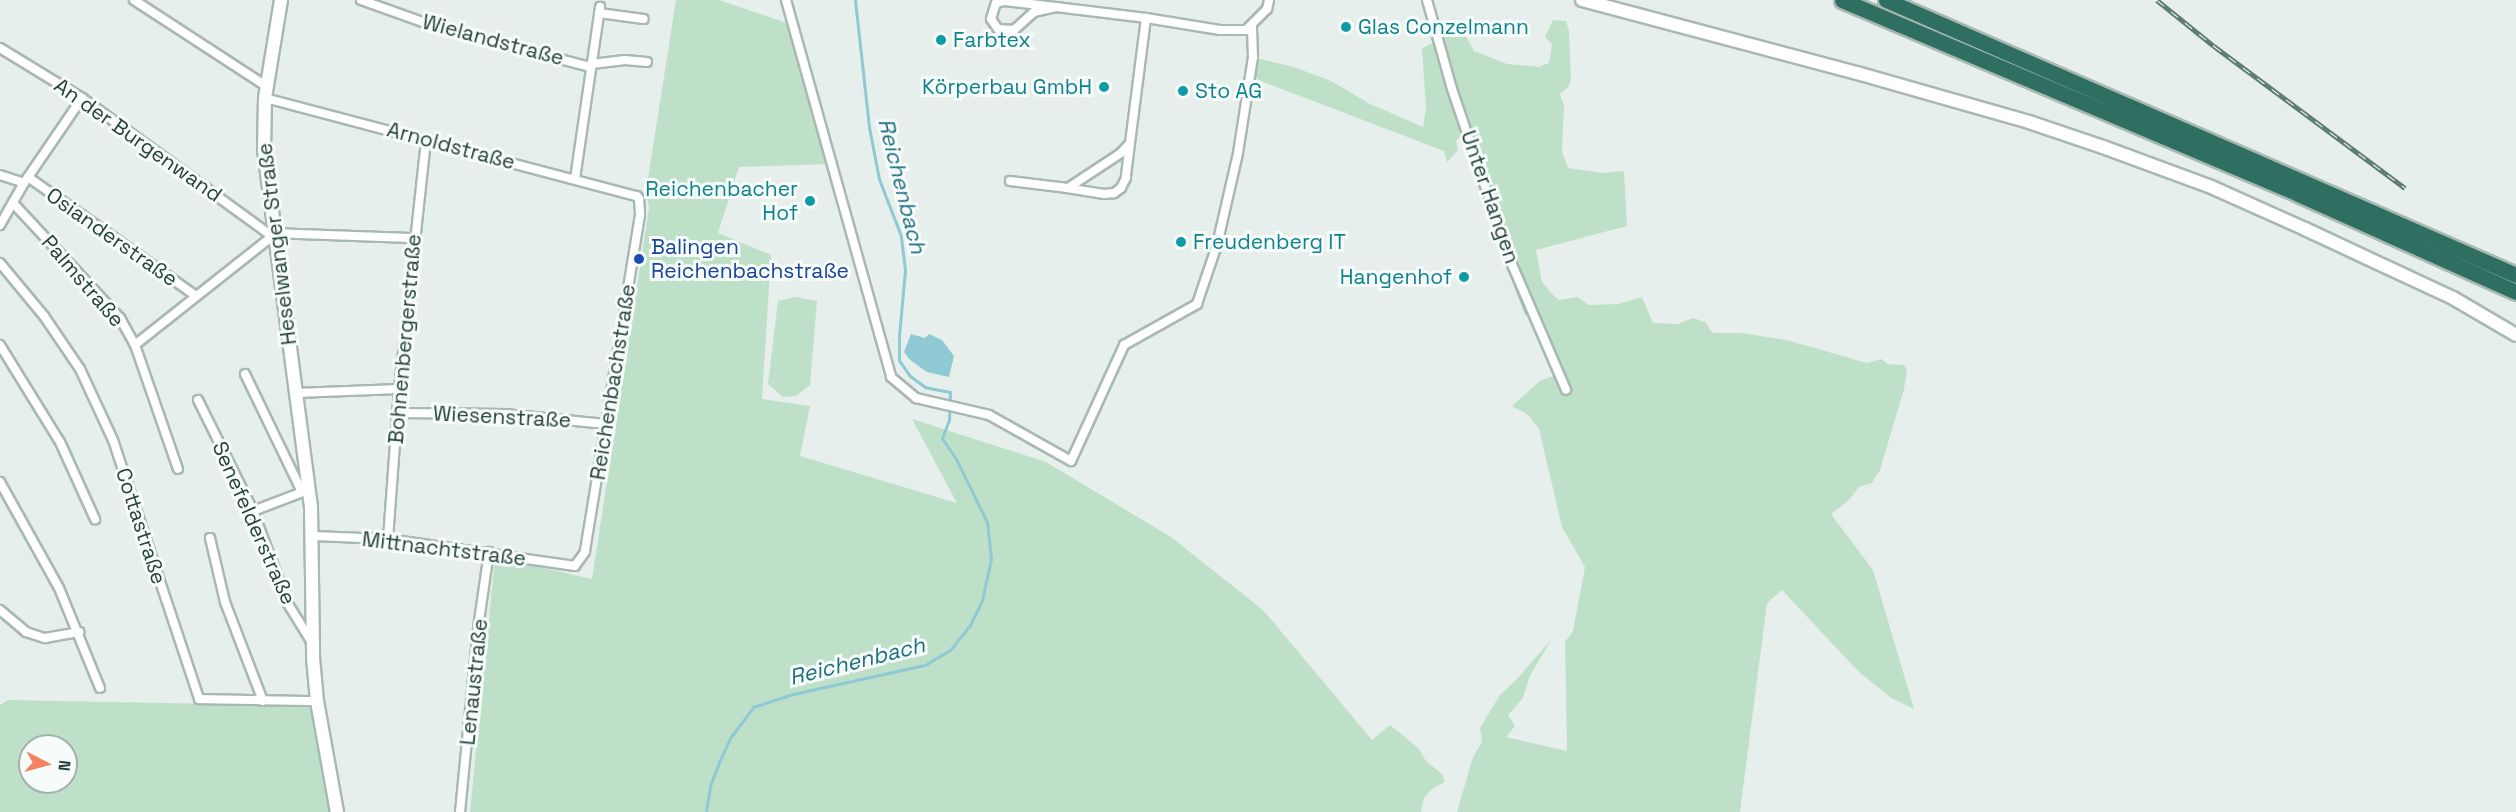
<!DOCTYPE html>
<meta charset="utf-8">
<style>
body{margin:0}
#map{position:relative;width:2516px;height:812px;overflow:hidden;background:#e6efeb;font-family:"Space Grotesk",sans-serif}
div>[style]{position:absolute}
.green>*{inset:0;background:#bfe0c8}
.water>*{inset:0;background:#8ec9d4}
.stream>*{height:3px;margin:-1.5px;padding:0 1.5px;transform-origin:1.5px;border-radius:1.5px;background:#8ec9d4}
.roads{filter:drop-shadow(2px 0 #a8b8b2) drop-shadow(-2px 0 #a8b8b2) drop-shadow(0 2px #a8b8b2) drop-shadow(0 -2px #a8b8b2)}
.street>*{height:8px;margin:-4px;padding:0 4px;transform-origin:4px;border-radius:4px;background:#fff}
.secondary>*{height:12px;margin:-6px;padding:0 6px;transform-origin:6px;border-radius:6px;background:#fff}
.highway>*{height:15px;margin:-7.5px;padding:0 7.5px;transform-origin:7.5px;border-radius:7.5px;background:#2f6f62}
.rail>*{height:5px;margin-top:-2.5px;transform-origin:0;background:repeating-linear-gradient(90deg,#f7fbf9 0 9px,#5f7d75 0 18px);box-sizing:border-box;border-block:2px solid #5f7d75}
.dots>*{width:16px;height:16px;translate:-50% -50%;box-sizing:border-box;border:3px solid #f7fbf9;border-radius:50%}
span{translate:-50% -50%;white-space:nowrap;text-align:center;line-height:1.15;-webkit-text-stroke:6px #f7fbf9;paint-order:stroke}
.culture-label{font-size:21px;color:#0d838f}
.left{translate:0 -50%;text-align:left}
.right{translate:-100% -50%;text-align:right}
.street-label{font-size:21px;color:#24423a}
.transit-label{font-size:21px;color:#164399}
.water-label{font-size:22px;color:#1c6f80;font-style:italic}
.north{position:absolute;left:18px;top:734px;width:60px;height:60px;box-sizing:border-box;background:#f7fbf9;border:2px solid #a3b1ad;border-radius:50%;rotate:96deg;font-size:16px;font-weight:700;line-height:24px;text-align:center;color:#24423a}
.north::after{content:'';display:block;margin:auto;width:21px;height:27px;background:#f4845f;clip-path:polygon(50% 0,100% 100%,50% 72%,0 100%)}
</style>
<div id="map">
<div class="green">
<i style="clip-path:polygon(676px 0,719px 0,787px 23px,829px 164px,739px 167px,718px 233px,771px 255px,762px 399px,810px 406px,800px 456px,957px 503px,912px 419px,1046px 462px,1171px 537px,1263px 610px,1372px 740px,1390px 725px,1418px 748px,1426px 761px,1442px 774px,1445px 782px,1432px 789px,1424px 798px,1421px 812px,470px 812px,495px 557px,592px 579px,649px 208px,646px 191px)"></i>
<i style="clip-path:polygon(1553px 20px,1566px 21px,1569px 31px,1571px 78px,1569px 86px,1560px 94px,1564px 105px,1562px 152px,1568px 168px,1603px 173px,1624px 171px,1627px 226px,1536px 250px,1542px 282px,1552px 294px,1559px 300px,1577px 297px,1589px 305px,1618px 304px,1642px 297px,1653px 323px,1678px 324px,1693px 318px,1705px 322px,1713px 333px,1741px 333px,1787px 340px,1867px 363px,1881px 359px,1888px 364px,1904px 365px,1907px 371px,1904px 389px,1880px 470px,1872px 483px,1859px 487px,1848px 501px,1831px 514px,1873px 570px,1914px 709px,1891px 698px,1859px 672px,1782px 590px,1767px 603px,1740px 812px,1457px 812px,1473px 757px,1482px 742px,1480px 728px,1500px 695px,1515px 681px,1551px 640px,1530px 676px,1523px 698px,1508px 715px,1515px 726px,1506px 737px,1567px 751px,1565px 642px,1573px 631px,1585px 567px,1562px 527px,1539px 429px,1527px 414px,1512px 406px,1541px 380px,1554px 376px,1533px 327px,1468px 133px,1456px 140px,1458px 150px,1447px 162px,1444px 151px,1266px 83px,1255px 78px,1253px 72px,1254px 62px,1261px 59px,1294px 67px,1331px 81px,1370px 104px,1423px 127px,1426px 109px,1422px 48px,1435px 42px,1439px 51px,1446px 48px,1444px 38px,1447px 30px,1462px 29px,1474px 51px,1507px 64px,1539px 67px,1549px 63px,1552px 45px,1545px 37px)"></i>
<i style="clip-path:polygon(795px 297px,817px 301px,810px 385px,796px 396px,783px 397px,768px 384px,778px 301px)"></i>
<i style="clip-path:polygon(evenodd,8px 700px,326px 706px,344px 812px,0 812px,0 705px,8px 700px,30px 746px,66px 746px,66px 782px,30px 782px,30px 746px)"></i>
</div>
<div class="water">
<i style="clip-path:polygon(911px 334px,925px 338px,929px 334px,942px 340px,954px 356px,949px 377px,927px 372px,910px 360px,904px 352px)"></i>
</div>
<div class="stream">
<i style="left:1445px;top:83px;width:190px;rotate:71.3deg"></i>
<i style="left:1506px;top:263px;width:54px;rotate:68.2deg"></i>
<i style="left:706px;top:812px;width:26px;rotate:-81deg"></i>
<i style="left:710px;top:786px;width:26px;rotate:-69deg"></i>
<i style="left:719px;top:762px;width:26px;rotate:-65deg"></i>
<i style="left:730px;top:738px;width:39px;rotate:-53deg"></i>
<i style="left:753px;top:707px;width:42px;rotate:-18deg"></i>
<i style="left:793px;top:694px;width:135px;rotate:-12.4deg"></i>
<i style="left:925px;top:665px;width:29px;rotate:-31deg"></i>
<i style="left:950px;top:650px;width:32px;rotate:-51deg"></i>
<i style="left:970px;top:625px;width:28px;rotate:-64deg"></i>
<i style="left:982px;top:600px;width:42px;rotate:-77.6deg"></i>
<i style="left:991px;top:559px;width:37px;rotate:-96deg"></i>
<i style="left:987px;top:522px;width:70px;rotate:-116.2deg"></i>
<i style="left:956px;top:459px;width:25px;rotate:-124deg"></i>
<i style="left:942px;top:438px;width:19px;rotate:-69deg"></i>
<i style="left:949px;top:420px;width:28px;rotate:-88deg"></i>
<i style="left:950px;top:392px;width:25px;rotate:-169deg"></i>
<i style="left:925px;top:387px;width:19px;rotate:-144deg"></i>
<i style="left:910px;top:376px;width:19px;rotate:-125deg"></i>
<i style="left:899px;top:360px;width:24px;rotate:-90deg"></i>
<i style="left:899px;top:336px;width:66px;rotate:-84.8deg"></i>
<i style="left:905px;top:270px;width:34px;rotate:-97deg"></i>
<i style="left:901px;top:236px;width:61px;rotate:-111.1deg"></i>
<i style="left:879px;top:179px;width:53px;rotate:-100.9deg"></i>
<i style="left:869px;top:127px;width:128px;rotate:-96.3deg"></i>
</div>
<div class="roads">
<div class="street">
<i style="left:134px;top:0;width:158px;rotate:33.1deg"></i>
<i style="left:361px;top:0;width:81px;rotate:19.6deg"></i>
<i style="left:437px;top:27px;width:159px;rotate:14.6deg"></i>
<i style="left:786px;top:0;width:391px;rotate:74.4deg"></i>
<i style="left:891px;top:377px;width:33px;rotate:40deg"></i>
<i style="left:916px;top:398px;width:75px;rotate:13.1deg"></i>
<i style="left:989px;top:415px;width:94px;rotate:29.3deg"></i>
<i style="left:1071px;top:461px;width:128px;rotate:-65.4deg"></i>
<i style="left:1124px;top:345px;width:84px;rotate:-29.3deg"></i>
<i style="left:1197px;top:304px;width:62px;rotate:-71.3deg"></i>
<i style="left:1217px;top:245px;width:94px;rotate:-77.1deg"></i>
<i style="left:1238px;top:153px;width:97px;rotate:-81.1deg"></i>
<i style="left:1253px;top:57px;width:31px;rotate:-92deg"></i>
<i style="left:1427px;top:0;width:92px;rotate:74.3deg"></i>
<i style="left:1452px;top:89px;width:183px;rotate:71.2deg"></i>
<i style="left:1511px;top:262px;width:139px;rotate:66.7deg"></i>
<i style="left:1056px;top:7px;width:23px;rotate:167deg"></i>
<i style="left:1034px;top:12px;width:27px;rotate:138deg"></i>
<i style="left:1014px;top:30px;width:16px;rotate:-176deg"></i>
<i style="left:998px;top:29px;width:12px;rotate:-125deg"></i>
<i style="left:991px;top:19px;width:17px;rotate:-73deg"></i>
<i style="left:996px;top:3px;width:9px;rotate:-13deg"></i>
<i style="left:1005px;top:1px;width:51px;rotate:6.7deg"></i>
<i style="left:1056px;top:7px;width:91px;rotate:7deg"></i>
<i style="left:1146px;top:18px;width:75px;rotate:9.2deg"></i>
<i style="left:1220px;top:30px;width:26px"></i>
<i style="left:1246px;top:30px;width:30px;rotate:-45deg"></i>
<i style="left:1267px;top:9px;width:9px;rotate:-77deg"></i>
<i style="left:599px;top:13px;width:45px;rotate:7.6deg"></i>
<i style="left:0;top:48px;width:96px;rotate:31.4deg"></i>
<i style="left:82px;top:98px;width:230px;rotate:36deg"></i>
<i style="left:268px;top:233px;width:146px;rotate:2deg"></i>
<i style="left:592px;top:64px;width:33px;rotate:-7deg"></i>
<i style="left:625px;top:60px;width:22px;rotate:5deg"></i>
<i style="left:265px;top:98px;width:385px;rotate:14.8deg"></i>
<i style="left:637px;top:196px;width:4px;rotate:56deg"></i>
<i style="left:639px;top:199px;width:16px;rotate:86deg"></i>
<i style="left:640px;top:215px;width:341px;rotate:99.3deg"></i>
<i style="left:585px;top:552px;width:17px;rotate:126deg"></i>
<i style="left:575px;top:566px;width:189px;rotate:-171.8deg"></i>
<i style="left:388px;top:539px;width:75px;rotate:-177.7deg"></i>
<i style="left:1130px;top:143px;width:35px;rotate:97deg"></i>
<i style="left:1126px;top:178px;width:11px;rotate:117deg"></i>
<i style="left:1121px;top:188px;width:9px;rotate:144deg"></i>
<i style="left:1114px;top:193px;width:10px;rotate:174deg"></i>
<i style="left:1104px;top:194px;width:36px;rotate:-171deg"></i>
<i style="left:1068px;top:188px;width:64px;rotate:-33.4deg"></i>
<i style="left:1121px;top:153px;width:13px;rotate:-48deg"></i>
<i style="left:1130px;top:143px;width:126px;rotate:-82.7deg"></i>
<i style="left:0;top:175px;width:25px;rotate:18deg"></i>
<i style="left:28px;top:177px;width:206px;rotate:35.3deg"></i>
<i style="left:575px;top:179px;width:174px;rotate:-81.7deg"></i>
<i style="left:1010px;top:181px;width:58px;rotate:6.9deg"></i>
<i style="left:13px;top:203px;width:157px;rotate:47.1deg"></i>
<i style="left:120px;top:318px;width:31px;rotate:61deg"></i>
<i style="left:135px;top:345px;width:131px;rotate:70.9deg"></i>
<i style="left:0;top:225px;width:48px;rotate:-60.3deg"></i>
<i style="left:24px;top:183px;width:103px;rotate:-55.7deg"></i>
<i style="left:0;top:263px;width:69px;rotate:50.3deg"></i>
<i style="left:44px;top:316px;width:64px;rotate:55.8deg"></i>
<i style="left:80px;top:369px;width:78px;rotate:65.1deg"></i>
<i style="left:113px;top:440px;width:273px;rotate:71.6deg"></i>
<i style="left:199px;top:699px;width:118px;rotate:1deg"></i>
<i style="left:0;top:345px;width:114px;rotate:58.3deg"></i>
<i style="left:60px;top:442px;width:85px;rotate:65.6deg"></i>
<i style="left:135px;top:345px;width:177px;rotate:-38.4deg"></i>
<i style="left:245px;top:374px;width:131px;rotate:64.2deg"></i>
<i style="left:296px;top:393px;width:103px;rotate:-2.2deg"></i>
<i style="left:198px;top:400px;width:124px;rotate:63.6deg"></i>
<i style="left:253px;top:511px;width:99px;rotate:69.4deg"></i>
<i style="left:288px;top:604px;width:44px;rotate:58.1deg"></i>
<i style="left:399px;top:413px;width:106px;rotate:0.5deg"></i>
<i style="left:505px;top:414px;width:101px;rotate:5.7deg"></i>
<i style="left:0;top:482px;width:121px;rotate:60.9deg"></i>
<i style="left:59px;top:588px;width:108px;rotate:67.7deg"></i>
<i style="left:253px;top:511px;width:56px;rotate:-21deg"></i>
<i style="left:210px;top:538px;width:66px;rotate:76.8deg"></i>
<i style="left:225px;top:602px;width:106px;rotate:69deg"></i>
<i style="left:388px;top:539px;width:150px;rotate:-85.8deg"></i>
<i style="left:399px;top:389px;width:251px;rotate:-83.8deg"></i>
<i style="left:0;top:610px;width:34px;rotate:40deg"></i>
<i style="left:26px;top:632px;width:20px;rotate:18deg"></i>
<i style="left:45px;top:638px;width:35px;rotate:-10deg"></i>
<i style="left:460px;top:812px;width:185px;rotate:-84.4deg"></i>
<i style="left:478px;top:628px;width:77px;rotate:-81.8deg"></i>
</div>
<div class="secondary">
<i style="left:281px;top:0;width:99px;rotate:99.3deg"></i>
<i style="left:265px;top:98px;width:52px;rotate:91.1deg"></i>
<i style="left:264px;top:150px;width:360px;rotate:82.5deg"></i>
<i style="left:311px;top:507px;width:151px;rotate:89.2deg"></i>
<i style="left:313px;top:658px;width:43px;rotate:84.7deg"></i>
<i style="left:317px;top:701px;width:113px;rotate:79.8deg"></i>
<i style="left:1582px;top:0;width:285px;rotate:14.9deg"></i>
<i style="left:1857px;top:73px;width:179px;rotate:15.9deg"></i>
<i style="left:2029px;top:122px;width:78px;rotate:18.7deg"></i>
<i style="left:2103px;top:147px;width:113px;rotate:20.2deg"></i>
<i style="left:2209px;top:186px;width:105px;rotate:24.1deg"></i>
<i style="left:2305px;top:229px;width:163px;rotate:25deg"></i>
<i style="left:2453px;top:298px;width:73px;rotate:30.4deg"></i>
</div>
<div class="highway">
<i style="left:1842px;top:0;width:496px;rotate:23deg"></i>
<i style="left:2298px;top:194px;width:239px;rotate:24.2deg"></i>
<i style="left:1886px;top:0;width:687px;rotate:23.58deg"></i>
</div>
</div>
<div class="rail">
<i style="left:2157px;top:0;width:73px;rotate:38.9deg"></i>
<i style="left:2214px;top:46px;width:238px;rotate:36.6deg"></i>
</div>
<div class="dots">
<i style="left:1346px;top:27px;background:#0f9aa8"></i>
<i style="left:941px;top:40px;background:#0f9aa8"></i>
<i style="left:1104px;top:87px;background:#0f9aa8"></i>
<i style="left:1183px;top:91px;background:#0f9aa8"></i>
<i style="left:810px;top:201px;background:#0f9aa8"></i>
<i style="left:1181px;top:242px;background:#0f9aa8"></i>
<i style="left:639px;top:259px;background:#1a4fb4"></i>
<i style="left:1464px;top:277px;background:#0f9aa8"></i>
</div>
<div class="culture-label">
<span class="left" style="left:1358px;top:27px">Glas Conzelmann</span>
<span class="left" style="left:953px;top:40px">Farbtex</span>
<span class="right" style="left:1092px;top:87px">Körperbau GmbH</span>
<span class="left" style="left:1195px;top:91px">Sto AG</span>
<span class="right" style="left:798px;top:201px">Reichenbacher<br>Hof</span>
<span class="left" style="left:1193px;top:242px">Freudenberg IT</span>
<span class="right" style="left:1452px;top:277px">Hangenhof</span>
</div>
<div class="street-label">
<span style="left:493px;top:40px;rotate:15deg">Wielandstraße</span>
<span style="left:138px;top:140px;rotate:35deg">An der Burgenwand</span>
<span style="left:451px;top:146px;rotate:15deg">Arnoldstraße</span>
<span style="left:1490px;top:197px;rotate:71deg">Unter Hangen</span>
<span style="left:112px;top:237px;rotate:35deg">Osianderstraße</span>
<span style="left:277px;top:244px;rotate:-97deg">Heselwanger Straße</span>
<span style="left:83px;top:281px;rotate:49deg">Palmstraße</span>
<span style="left:405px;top:339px;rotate:-85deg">Bohnenbergerstraße</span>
<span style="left:613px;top:382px;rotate:-81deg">Reichenbachstraße</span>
<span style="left:502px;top:417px;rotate:3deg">Wiesenstraße</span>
<span style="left:254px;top:523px;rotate:66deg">Senefelderstraße</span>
<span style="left:141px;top:526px;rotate:72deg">Cottastraße</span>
<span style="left:444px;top:549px;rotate:7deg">Mittnachtstraße</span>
<span style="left:474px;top:682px;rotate:-84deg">Lenaustraße</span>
</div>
<div class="transit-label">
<span class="left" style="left:651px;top:259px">Balingen<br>Reichenbachstraße</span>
</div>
<div class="water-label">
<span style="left:902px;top:186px;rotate:76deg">Reichenbach</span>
<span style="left:857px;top:661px;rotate:-14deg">Reichenbach</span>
</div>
<div class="north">N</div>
</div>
